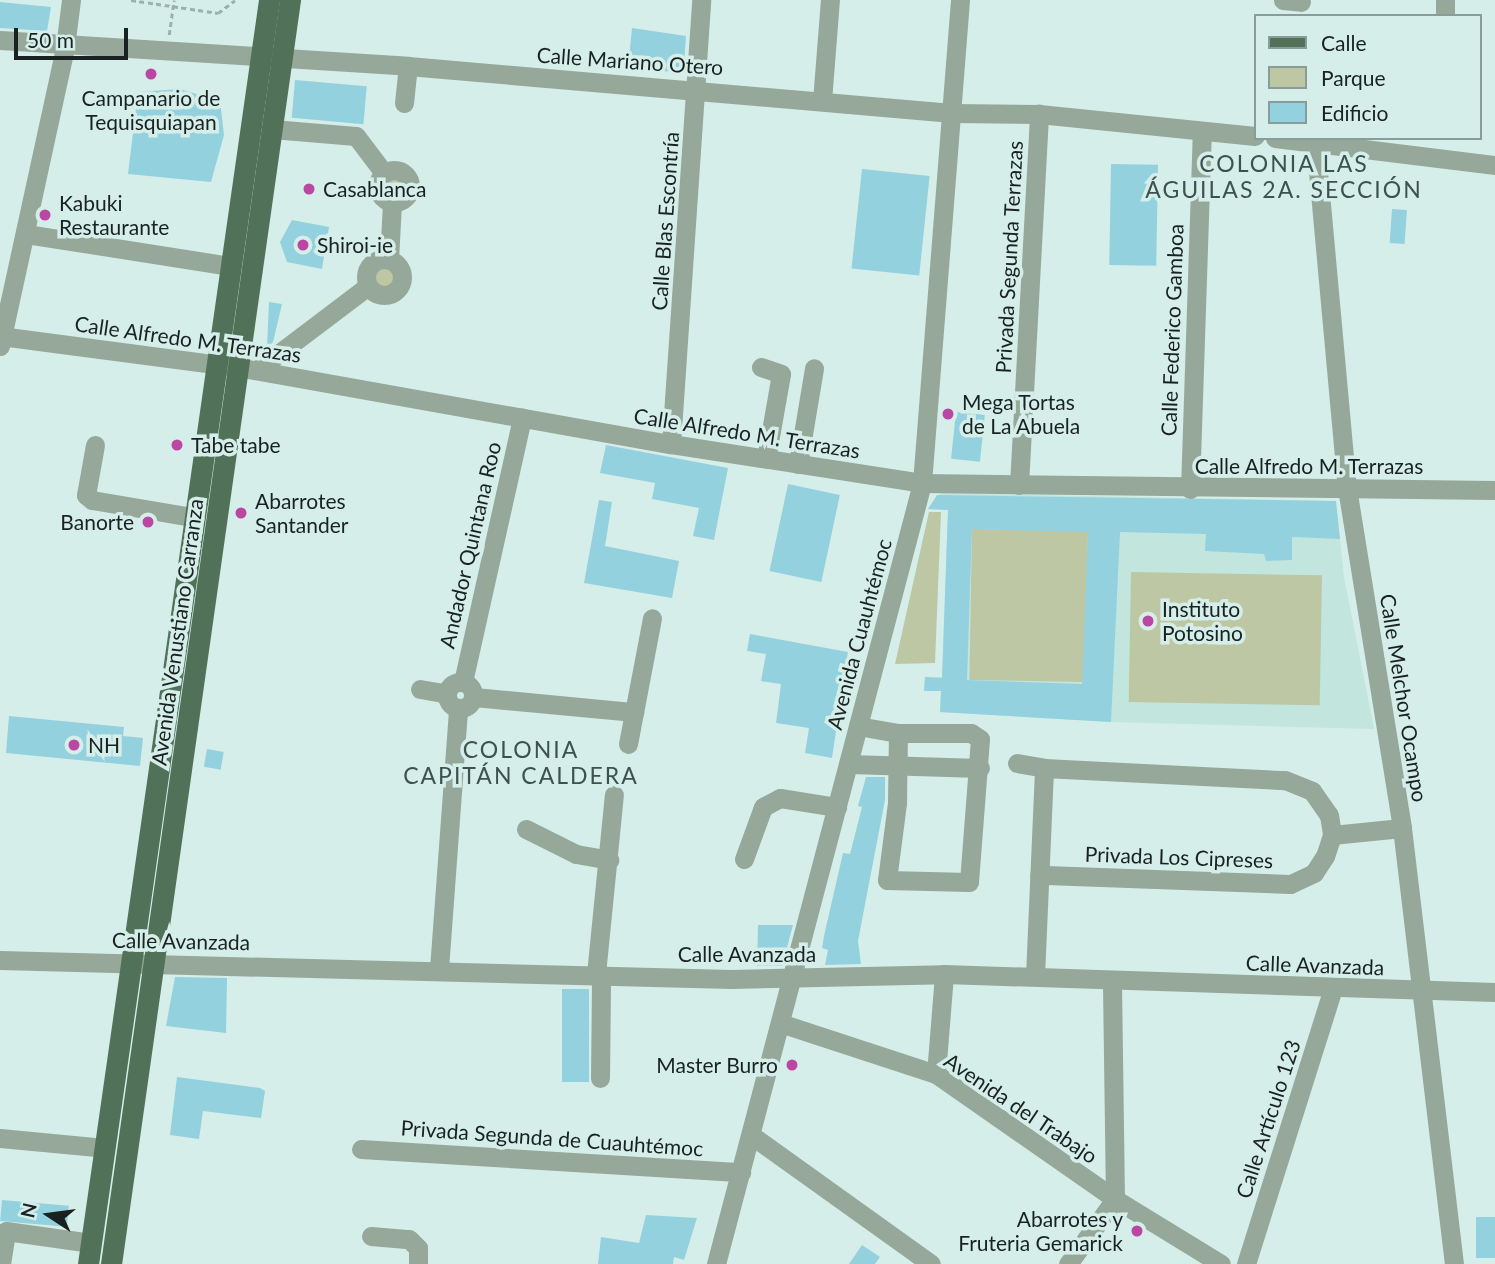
<!DOCTYPE html>
<meta charset="utf-8">
<style>
body{margin:0}
#map{position:relative;width:1495px;height:1264px;overflow:hidden;background:#d5eee9;font-family:Lato,sans-serif}
div>[style]{position:absolute}
.built>*{inset:0;background:#c2e5de}
.green>*{inset:0;background:#bdc7a3;transform-origin:0 0}
.round{border-radius:50%}
.building>*{inset:0;background:#94d1de;transform-origin:0 0}
.path>*{height:2.5px;margin-top:-1.25px;transform-origin:0;background:repeating-linear-gradient(90deg,#9cb0ac 0 5px,transparent 0 8.5px)}
.minor>*{height:19px;margin:-9.5px;padding:0 9.5px;transform-origin:9.5px;border-radius:9.5px;background:#96a899}
.minor>.ring{margin:-9.5px;padding:0;box-sizing:content-box;background:none;border:19px solid #96a899;border-radius:50%}
.major>*{height:21px;margin:-10.5px;padding:0 10.5px;transform-origin:10.5px;border-radius:10.5px;background:#517259}
.dots>*{width:19px;height:19px;translate:-50% -50%;box-sizing:border-box;border:4px solid #d5eee9;border-radius:50%}
span{translate:-50% -50%;white-space:nowrap;text-align:center;line-height:1.15;-webkit-text-stroke:7px #d5eee9;paint-order:stroke}
.street-label{font-size:21px;color:#192220}
.poi-label{font-size:21px;color:#192220}
.left{translate:0 -50%;text-align:left}
.right{translate:-100% -50%;text-align:right}
.neighbourhood-label{font-size:23px;color:#3c524e;letter-spacing:2px}
.legend{position:absolute;left:1254px;top:14px;width:228px;height:126px;box-sizing:border-box;background:#d5eee9;border:2px solid #8a9c99;margin:0;padding:9px 12px;list-style:none;font-size:21px;color:#192220}
.legend li{display:flex;align-items:center;gap:14px;height:35px}
.legend b{width:35px;border:2px solid #8a9c99}
.north{position:absolute;left:14px;top:1180px;width:70px;height:70px;-webkit-text-stroke:5px #d5eee9;paint-order:stroke;rotate:283deg;font-size:19px;font-weight:700;line-height:28px;text-align:center;color:#192220}
.north::after{content:'';display:block;margin:auto;width:24px;height:32px;background:#192220;clip-path:polygon(50% 0,100% 100%,50% 72%,0 100%)}
.scale{position:absolute;left:14px;top:28px;width:114px;height:32px;box-sizing:border-box;border:4px solid #192220;border-top:0;padding-left:9px;font-size:21px;line-height:24px;white-space:nowrap;color:#192220;-webkit-text-stroke:5px #d5eee9;paint-order:stroke}
</style>
<div id="map">
<div class="built">
<i style="clip-path:polygon(941px 493px,1336px 501px,1344px 577px,1374px 729px,1111px 722px,940px 712px,941px 691px,924px 691px,925px 677px,942px 677px,948px 510px,928px 509px)"></i>
</div>
<div class="green">
<i class="round" style="left:381px;top:173px;width:26px;height:26px"></i>
<i class="round" style="left:370px;top:263px;width:28px;height:28px"></i>
<i style="clip-path:polygon(929px 512px,941px 512px,935px 663px,895px 664px)"></i>
<i style="left:972px;top:529px;width:116px;height:151px;rotate:1deg"></i>
<i style="left:1131px;top:572px;width:191px;height:130px;rotate:1deg"></i>
</div>
<div class="building">
<i style="clip-path:polygon(0 2px,51px 7px,47px 31px,0 28px)"></i>
<i style="clip-path:polygon(632px 28px,686px 36px,684px 64px,674px 72px,628px 68px)"></i>
<i style="left:295px;top:80px;width:72px;height:38px;rotate:5deg"></i>
<i style="clip-path:polygon(180px 89px,220px 101px,224px 135px,211px 182px,128px 174px,138px 92px)"></i>
<i style="left:1111px;top:164px;width:47px;height:101px;rotate:1deg"></i>
<i style="left:862px;top:169px;width:68px;height:100px;rotate:6deg"></i>
<i style="left:1392px;top:209px;width:15px;height:34px;rotate:4deg"></i>
<i style="clip-path:polygon(292px 220px,329px 227px,322px 269px,287px 262px,280px 242px)"></i>
<i style="clip-path:polygon(269px 302px,282px 304px,273px 342px,267px 347px)"></i>
<i style="left:956px;top:412px;width:29px;height:47px;rotate:6deg"></i>
<i style="clip-path:polygon(606px 445px,728px 468px,714px 540px,693px 536px,699px 508px,652px 499px,655px 483px,600px 473px)"></i>
<i style="left:788px;top:484px;width:53px;height:89px;rotate:12deg"></i>
<i style="clip-path:polygon(evenodd,937px 495px,1336px 501px,1340px 539px,1292px 537px,1292px 560px,1266px 561px,1264px 554px,1205px 551px,1206px 534px,1120px 532px,1111px 722px,940px 712px,941px 691px,924px 691px,925px 677px,942px 678px,948px 510px,928px 509px,937px 495px,972px 529px,1088px 532px,1082px 684px,967px 680px,972px 529px)"></i>
<i style="clip-path:polygon(599px 500px,612px 502px,605px 546px,679px 561px,672px 598px,584px 583px)"></i>
<i style="clip-path:polygon(750px 634px,848px 652px,832px 758px,805px 753px,809px 728px,776px 723px,781px 684px,761px 681px,766px 654px,747px 651px)"></i>
<i style="clip-path:polygon(9px 716px,124px 727px,123px 736px,143px 738px,140px 766px,6px 753px)"></i>
<i style="left:207px;top:749px;width:17px;height:18px;rotate:10deg"></i>
<i style="clip-path:polygon(866px 777px,885px 777px,885px 800px,858px 941px,861px 964px,825px 965px,828px 950px,822px 948px,824px 936px,843px 853px,850px 854px,862px 807px,858px 806px)"></i>
<i style="clip-path:polygon(758px 925px,793px 925px,782px 966px,757px 966px)"></i>
<i style="clip-path:polygon(175px 977px,227px 978px,226px 1033px,166px 1026px)"></i>
<i style="left:562px;top:989px;width:27px;height:93px"></i>
<i style="clip-path:polygon(177px 1077px,260px 1088px,265px 1091px,261px 1118px,203px 1111px,199px 1139px,170px 1135px)"></i>
<i style="left:2px;top:1200px;width:67px;height:21px;rotate:5deg"></i>
<i style="clip-path:polygon(646px 1215px,697px 1218px,684px 1260px,674px 1257px,673px 1264px,598px 1264px,601px 1237px,639px 1243px)"></i>
<i style="left:1495px;top:1217px;width:41px;height:19px;rotate:90deg"></i>
<i style="clip-path:polygon(862px 1245px,880px 1257px,875px 1264px,849px 1264px)"></i>
</div>
<div class="path">
<i style="left:131px;top:0;width:88px;rotate:8.5deg"></i>
<i style="left:218px;top:13px;width:21px;rotate:-37deg"></i>
<i style="left:169px;top:35px;width:35px;rotate:-82deg"></i>
</div>
<div class="minor">
<i style="left:1283px;top:0;width:18px;rotate:6deg"></i>
<i style="left:1445px;top:13px;width:13px;rotate:-90deg"></i>
<i style="left:0;top:40px;width:409px;rotate:3.6deg"></i>
<i style="left:408px;top:66px;width:546px;rotate:4.94deg"></i>
<i style="left:952px;top:113px;width:87px;rotate:0.7deg"></i>
<i style="left:1039px;top:114px;width:217px;rotate:5.8deg"></i>
<i style="left:822px;top:101px;width:101px;rotate:-85.5deg"></i>
<i style="left:404px;top:103px;width:37px;rotate:-84deg"></i>
<i style="left:272px;top:129px;width:84px;rotate:4.8deg"></i>
<i style="left:356px;top:136px;width:46px;rotate:52.9deg"></i>
<i style="left:1275px;top:138px;width:222px;rotate:7deg"></i>
<i style="left:1315px;top:138px;width:351px;rotate:84.8deg"></i>
<i style="left:1347px;top:488px;width:344px;rotate:80.8deg"></i>
<i style="left:1402px;top:828px;width:439px;rotate:83.2deg"></i>
<i class="ring" style="left:378px;top:170px;width:13px;height:13px"></i>
<i style="left:26px;top:234px;width:207px;rotate:8.9deg"></i>
<i class="ring" style="left:366px;top:259px;width:17px;height:17px"></i>
<i style="left:389px;top:260px;width:57px;rotate:-87deg"></i>
<i style="left:0;top:336px;width:239px;rotate:7.5deg"></i>
<i style="left:237px;top:367px;width:441px;rotate:10.1deg"></i>
<i style="left:671px;top:444px;width:254px;rotate:8.8deg"></i>
<i style="left:922px;top:483px;width:573px;rotate:0.7deg"></i>
<i style="left:0;top:346px;width:306px;rotate:-77.7deg"></i>
<i style="left:65px;top:47px;width:47px;rotate:-82.7deg"></i>
<i style="left:761px;top:367px;width:21px;rotate:19deg"></i>
<i style="left:781px;top:374px;width:86px;rotate:100deg"></i>
<i style="left:257px;top:370px;width:139px;rotate:-37.1deg"></i>
<i style="left:671px;top:444px;width:445px;rotate:-86.1deg"></i>
<i style="left:95px;top:445px;width:51px;rotate:100.2deg"></i>
<i style="left:86px;top:495px;width:8px;rotate:40deg"></i>
<i style="left:92px;top:500px;width:102px;rotate:9.6deg"></i>
<i style="left:798px;top:464px;width:97px;rotate:-80.5deg"></i>
<i style="left:1019px;top:485px;width:372px;rotate:-86.9deg"></i>
<i style="left:1190px;top:489px;width:358px;rotate:-88.1deg"></i>
<i class="ring" style="left:447px;top:682px;width:7px;height:7px"></i>
<i style="left:463px;top:682px;width:271px;rotate:-77.4deg"></i>
<i style="left:420px;top:689px;width:27px;rotate:10deg"></i>
<i style="left:474px;top:697px;width:161px;rotate:5.4deg"></i>
<i style="left:858px;top:726px;width:41px;rotate:9.9deg"></i>
<i style="left:898px;top:733px;width:73px"></i>
<i style="left:971px;top:733px;width:11px;rotate:34deg"></i>
<i style="left:980px;top:739px;width:143px;rotate:94.4deg"></i>
<i style="left:969px;top:882px;width:82px;rotate:-178.6deg"></i>
<i style="left:887px;top:880px;width:78px;rotate:-82.6deg"></i>
<i style="left:897px;top:803px;width:70px;rotate:-89.2deg"></i>
<i style="left:628px;top:744px;width:128px;rotate:-79.2deg"></i>
<i style="left:1017px;top:763px;width:27px;rotate:10deg"></i>
<i style="left:1044px;top:768px;width:241px;rotate:2.9deg"></i>
<i style="left:1285px;top:780px;width:29px;rotate:22deg"></i>
<i style="left:1312px;top:791px;width:29px;rotate:55deg"></i>
<i style="left:1329px;top:815px;width:20px;rotate:81deg"></i>
<i style="left:1332px;top:835px;width:22px;rotate:108deg"></i>
<i style="left:1325px;top:856px;width:20px;rotate:123deg"></i>
<i style="left:1314px;top:873px;width:26px;rotate:155deg"></i>
<i style="left:1290px;top:884px;width:251px;rotate:-177.9deg"></i>
<i style="left:849px;top:764px;width:131px;rotate:1.7deg"></i>
<i style="left:526px;top:829px;width:56px;rotate:26.6deg"></i>
<i style="left:576px;top:854px;width:34px;rotate:10deg"></i>
<i style="left:1332px;top:835px;width:70px;rotate:-5.7deg"></i>
<i style="left:744px;top:859px;width:55px;rotate:-69.9deg"></i>
<i style="left:763px;top:807px;width:19px;rotate:-28deg"></i>
<i style="left:780px;top:798px;width:58px;rotate:9deg"></i>
<i style="left:0;top:960px;width:731px;rotate:1.49deg"></i>
<i style="left:731px;top:979px;width:213px;rotate:-1.3deg"></i>
<i style="left:944px;top:974px;width:551px;rotate:1.87deg"></i>
<i style="left:439px;top:969px;width:261px;rotate:-85.8deg"></i>
<i style="left:596px;top:974px;width:180px;rotate:-84.3deg"></i>
<i style="left:1035px;top:976px;width:208px;rotate:-87.5deg"></i>
<i style="left:780px;top:1023px;width:164px;rotate:18.1deg"></i>
<i style="left:936px;top:1074px;width:218px;rotate:34.9deg"></i>
<i style="left:1115px;top:1199px;width:124px;rotate:31.5deg"></i>
<i style="left:936px;top:1074px;width:100px;rotate:-85.4deg"></i>
<i style="left:600px;top:1078px;width:104px;rotate:-89.4deg"></i>
<i style="left:751px;top:1135px;width:221px;rotate:35.6deg"></i>
<i style="left:0;top:1138px;width:105px;rotate:5.4deg"></i>
<i style="left:361px;top:1149px;width:381px;rotate:3.5deg"></i>
<i style="left:371px;top:1236px;width:38px;rotate:5deg"></i>
<i style="left:409px;top:1239px;width:13px;rotate:45deg"></i>
<i style="left:418px;top:1248px;width:16px;rotate:90deg"></i>
<i style="left:1px;top:1264px;width:33px;rotate:-81deg"></i>
<i style="left:6px;top:1231px;width:86px;rotate:8deg"></i>
<i style="left:716px;top:1264px;width:808px;rotate:-75.22deg"></i>
<i style="left:922px;top:483px;width:484px;rotate:-85.5deg"></i>
<i style="left:1068px;top:1264px;width:80px;rotate:-54.1deg"></i>
<i style="left:1115px;top:1199px;width:219px;rotate:-90.8deg"></i>
<i style="left:1246px;top:1264px;width:289px;rotate:-72.5deg"></i>
</div>
<div class="major">
<i style="left:88px;top:1264px;width:1277px;rotate:-81.85deg"></i>
<i style="left:111px;top:1264px;width:1277px;rotate:-81.94deg"></i>
</div>
<div class="dots">
<i style="left:151px;top:74px;background:#ba48a3"></i>
<i style="left:309px;top:189px;background:#ba48a3"></i>
<i style="left:45px;top:215px;background:#ba48a3"></i>
<i style="left:303px;top:245px;background:#ba48a3"></i>
<i style="left:948px;top:414px;background:#ba48a3"></i>
<i style="left:177px;top:445px;background:#ba48a3"></i>
<i style="left:241px;top:513px;background:#ba48a3"></i>
<i style="left:148px;top:522px;background:#ba48a3"></i>
<i style="left:1148px;top:621px;background:#ba48a3"></i>
<i style="left:74px;top:745px;background:#ba48a3"></i>
<i style="left:792px;top:1065px;background:#ba48a3"></i>
<i style="left:1137px;top:1231px;background:#ba48a3"></i>
</div>
<div class="street-label">
<span style="left:630px;top:61px;rotate:4deg">Calle Mariano Otero</span>
<span style="left:665px;top:221px;rotate:-86deg">Calle Blas Escontría</span>
<span style="left:1009px;top:257px;rotate:-87deg">Privada Segunda Terrazas</span>
<span style="left:1172px;top:330px;rotate:-88deg">Calle Federico Gamboa</span>
<span style="left:188px;top:339px;rotate:8deg">Calle Alfredo M. Terrazas</span>
<span style="left:747px;top:433px;rotate:9deg">Calle Alfredo M. Terrazas</span>
<span style="left:1309px;top:466px">Calle Alfredo M. Terrazas</span>
<span style="left:470px;top:545px;rotate:-77deg">Andador Quintana Roo</span>
<span style="left:177px;top:632px;rotate:-82deg">Avenida Venustiano Carranza</span>
<span style="left:859px;top:634px;rotate:-75deg">Avenida Cuauhtémoc</span>
<span style="left:1404px;top:698px;rotate:81deg">Calle Melchor Ocampo</span>
<span style="left:1179px;top:857px;rotate:2deg">Privada Los Cipreses</span>
<span style="left:181px;top:941px;rotate:1deg">Calle Avanzada</span>
<span style="left:747px;top:954px">Calle Avanzada</span>
<span style="left:1315px;top:965px;rotate:2deg">Calle Avanzada</span>
<span style="left:1021px;top:1108px;rotate:34deg">Avenida del Trabajo</span>
<span style="left:1268px;top:1119px;rotate:-72deg">Calle Artículo 123</span>
<span style="left:552px;top:1138px;rotate:4deg">Privada Segunda de Cuauhtémoc</span>
</div>
<div class="poi-label">
<span style="left:151px;top:110px">Campanario de<br>Tequisquiapan</span>
<span class="left" style="left:323px;top:189px">Casablanca</span>
<span class="left" style="left:59px;top:215px">Kabuki<br>Restaurante</span>
<span class="left" style="left:317px;top:245px">Shiroi-ie</span>
<span class="left" style="left:962px;top:414px">Mega Tortas<br>de La Abuela</span>
<span class="left" style="left:191px;top:445px">Tabe tabe</span>
<span class="left" style="left:255px;top:513px">Abarrotes<br>Santander</span>
<span class="right" style="left:134px;top:522px">Banorte</span>
<span class="left" style="left:1162px;top:621px">Instituto<br>Potosino</span>
<span class="left" style="left:88px;top:745px">NH</span>
<span class="right" style="left:778px;top:1065px">Master Burro</span>
<span class="right" style="left:1123px;top:1231px">Abarrotes y<br>Fruteria Gemarick</span>
</div>
<div class="neighbourhood-label">
<span style="left:1284px;top:176px">COLONIA LAS<br>ÁGUILAS 2A. SECCIÓN</span>
<span style="left:521px;top:762px">COLONIA<br>CAPITÁN CALDERA</span>
</div>
<ul class="legend">
<li><b style="height:9px;background:#517259"></b>Calle</li>
<li><b style="height:19px;background:#bdc7a3"></b>Parque</li>
<li><b style="height:19px;background:#94d1de"></b>Edificio</li>
</ul>
<div class="north">N</div>
<div class="scale">50 m</div>
</div>
